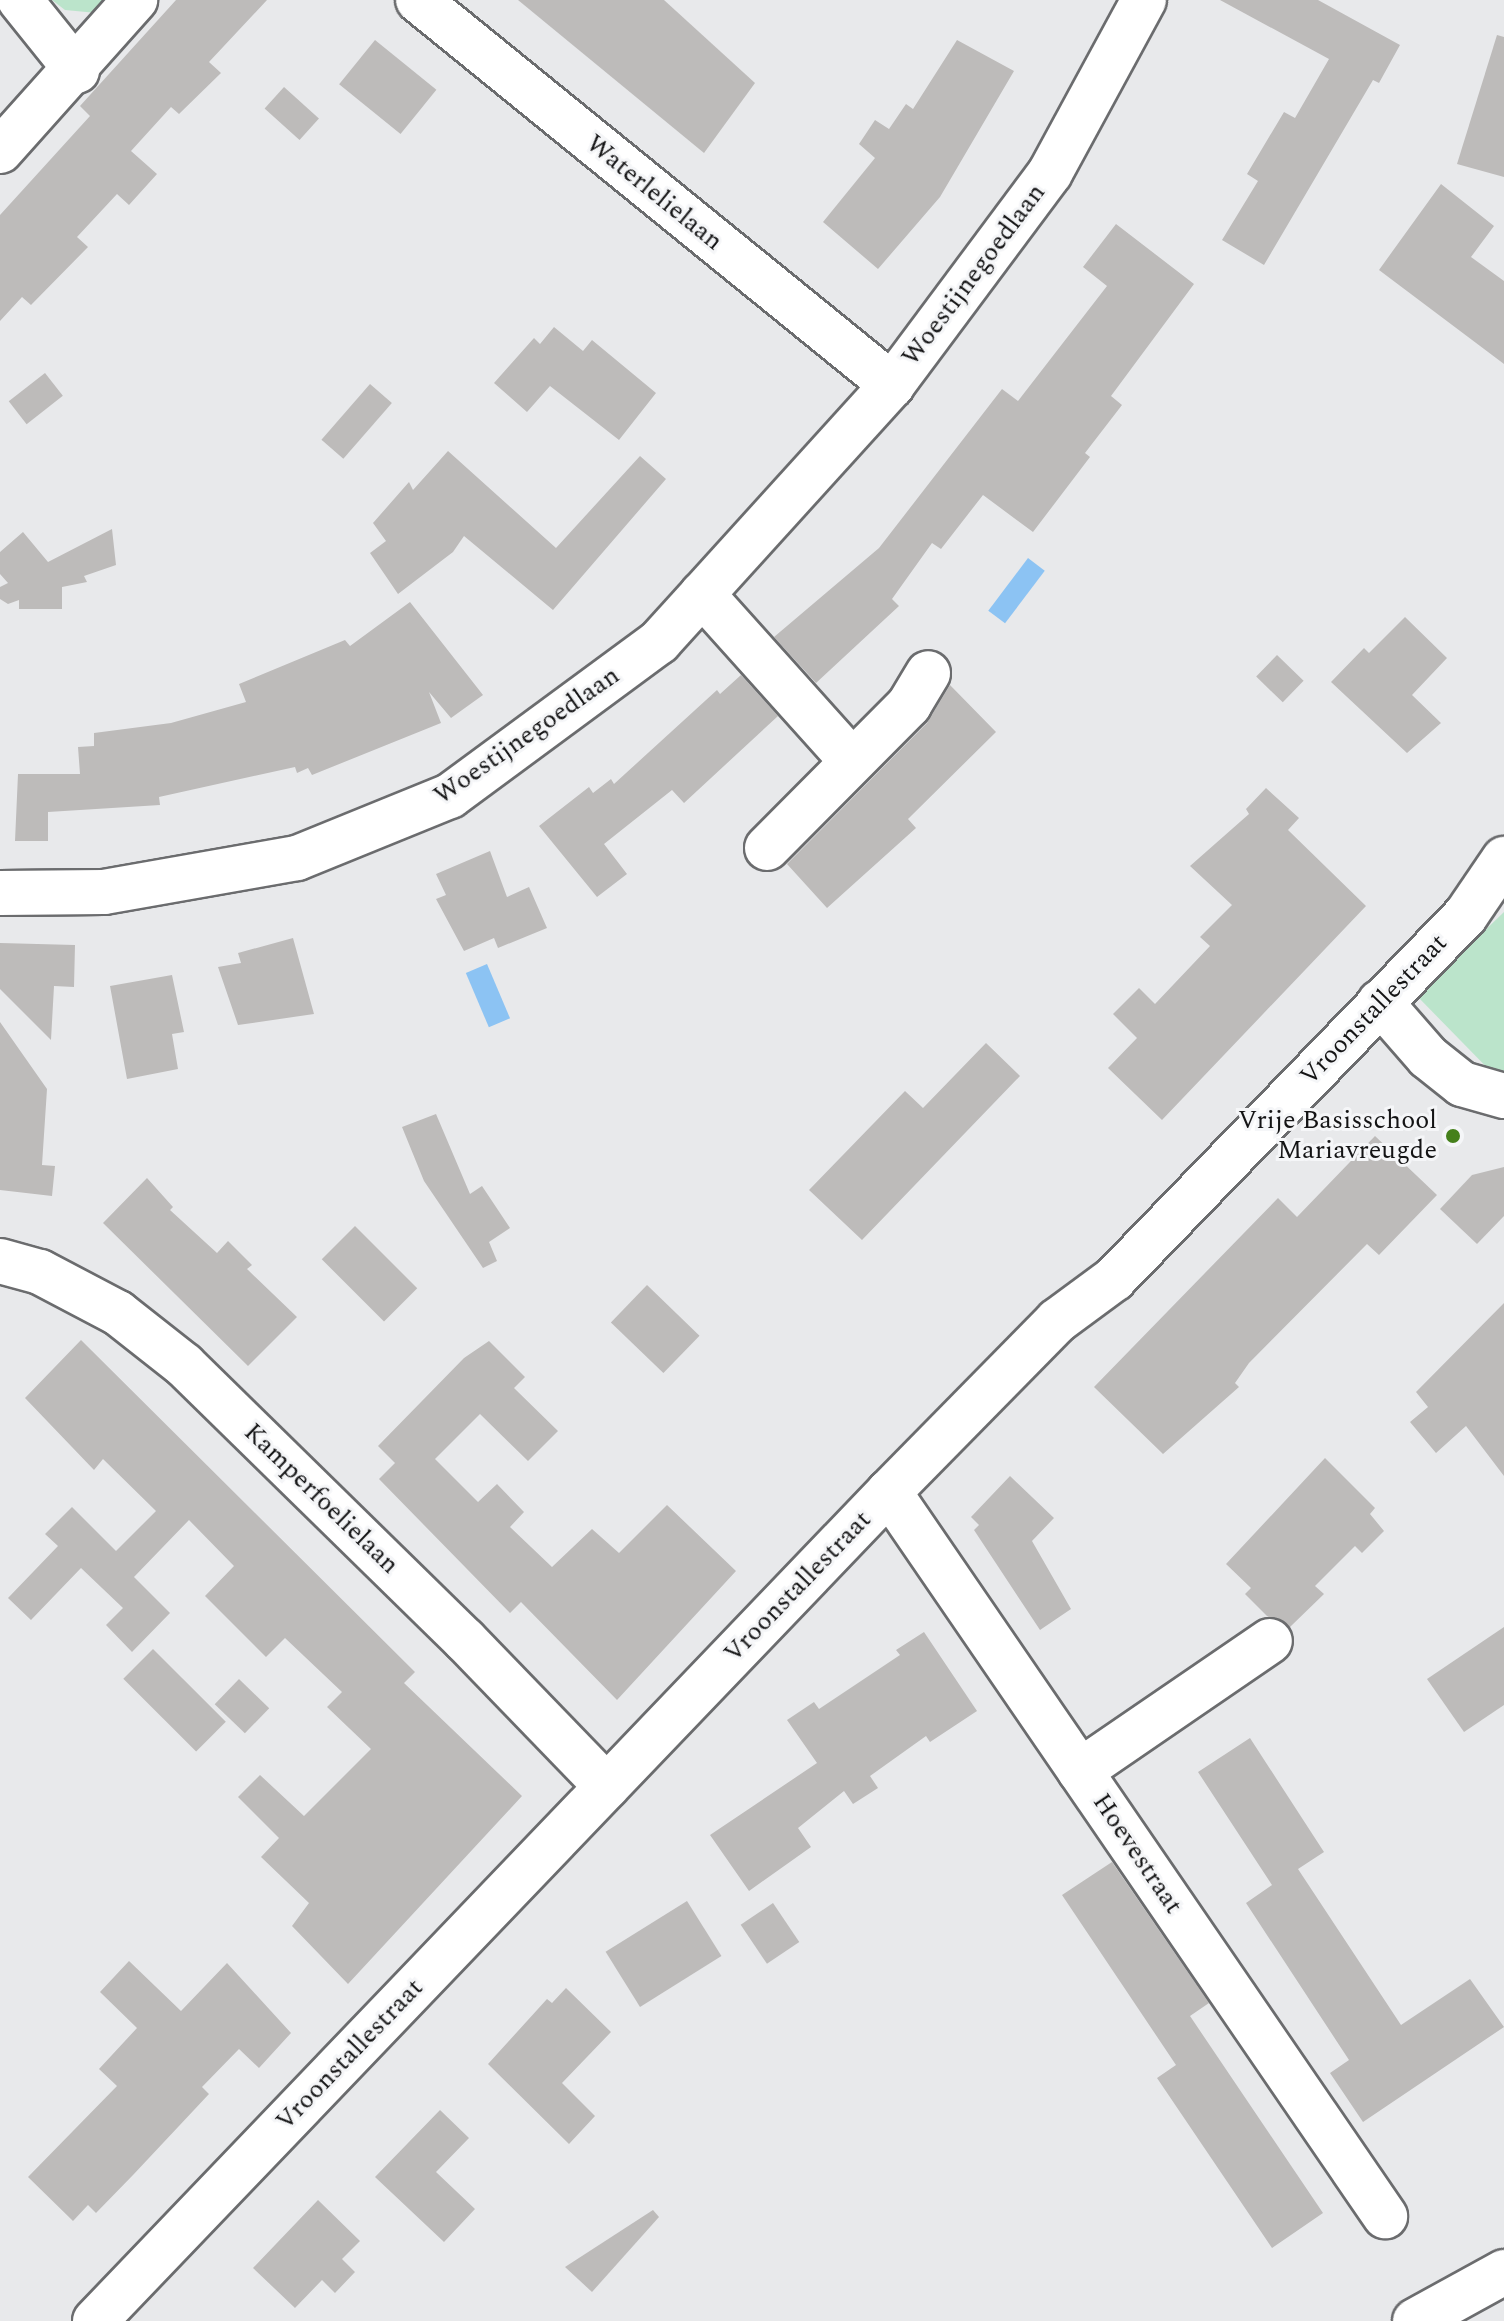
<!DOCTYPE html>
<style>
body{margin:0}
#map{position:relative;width:1504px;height:2321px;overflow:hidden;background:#e8e9eb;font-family:Spectral,serif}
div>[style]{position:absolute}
.green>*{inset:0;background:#bbe4cb}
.water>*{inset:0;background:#8cc3f3;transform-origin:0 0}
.building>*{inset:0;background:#bdbbba;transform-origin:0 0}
.roads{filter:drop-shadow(2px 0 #6b6c6e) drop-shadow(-2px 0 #6b6c6e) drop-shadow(0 2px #6b6c6e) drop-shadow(0 -2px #6b6c6e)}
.minor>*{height:44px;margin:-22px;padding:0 22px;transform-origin:22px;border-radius:22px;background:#fff}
.dots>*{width:22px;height:22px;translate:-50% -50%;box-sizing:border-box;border:4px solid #f5f6f8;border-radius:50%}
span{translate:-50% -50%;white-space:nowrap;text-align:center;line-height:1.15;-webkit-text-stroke:6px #f5f6f8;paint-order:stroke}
.street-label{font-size:26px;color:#141415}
.poi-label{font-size:26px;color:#141415}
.right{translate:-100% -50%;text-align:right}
</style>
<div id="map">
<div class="green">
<i style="clip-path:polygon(52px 0,109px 0,97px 13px,65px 10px)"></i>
<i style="clip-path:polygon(1504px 912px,1504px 1085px,1417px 996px)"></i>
</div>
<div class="water">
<i style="left:1028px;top:558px;width:21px;height:66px;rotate:37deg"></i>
<i style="left:487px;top:964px;width:59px;height:23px;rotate:67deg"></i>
</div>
<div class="building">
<i style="clip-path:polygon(176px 0,267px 0,209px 62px,221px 73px,179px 114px,171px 107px,131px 151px,157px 174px,129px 205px,117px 194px,77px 237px,88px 247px,31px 305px,22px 297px,0 321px,0 215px,90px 116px,80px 106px)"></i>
<i style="clip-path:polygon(518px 0,664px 0,755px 83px,704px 153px)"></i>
<i style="clip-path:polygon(1220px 0,1318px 0,1400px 45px,1379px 83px,1373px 80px,1264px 265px,1222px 240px,1258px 181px,1247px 174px,1284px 112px,1295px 118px,1329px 59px)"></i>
<i style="clip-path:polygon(1497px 35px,1504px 37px,1504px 177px,1457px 164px)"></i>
<i style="left:375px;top:40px;width:79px;height:57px;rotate:39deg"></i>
<i style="clip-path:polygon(957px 40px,1014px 71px,940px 197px,878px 269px,823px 222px,875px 158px,859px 144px,875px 120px,889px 129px,906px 104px,913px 109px)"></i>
<i style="left:284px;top:87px;width:47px;height:29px;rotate:42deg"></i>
<i style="clip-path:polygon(1441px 184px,1494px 226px,1471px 257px,1504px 281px,1504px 364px,1379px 270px)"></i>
<i style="clip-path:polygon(1116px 224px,1194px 284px,1111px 396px,1122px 405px,1085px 453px,1090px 457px,1033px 532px,983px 495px,941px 549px,932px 543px,892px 599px,899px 606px,816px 683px,774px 637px,879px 548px,1002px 389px,1018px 401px,1107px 286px,1083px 267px)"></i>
<i style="clip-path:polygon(554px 327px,583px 351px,592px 340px,656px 393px,619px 440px,550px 386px,527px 412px,494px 383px,534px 338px,540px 344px)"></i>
<i style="left:45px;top:373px;width:29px;height:46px;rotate:52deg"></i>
<i style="left:370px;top:384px;width:29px;height:74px;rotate:41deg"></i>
<i style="clip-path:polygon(448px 451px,556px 548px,640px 456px,666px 479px,553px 610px,464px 536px,453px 552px,398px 594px,370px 553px,386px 541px,373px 523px,409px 482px,413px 490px)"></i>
<i style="clip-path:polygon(112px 529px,116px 565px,84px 576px,87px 582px,62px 587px,62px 609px,19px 609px,19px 600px,8px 604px,0 599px,0 587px,8px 583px,0 574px,0 552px,23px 532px,48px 562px)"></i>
<i style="clip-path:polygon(410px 602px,483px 695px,451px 718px,429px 692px,441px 723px,312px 775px,308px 768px,297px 773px,295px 767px,159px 797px,160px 805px,48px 812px,48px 841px,15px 841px,18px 774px,80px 774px,78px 747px,94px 746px,94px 733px,171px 723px,246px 702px,239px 684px,345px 640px,350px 646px)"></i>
<i style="clip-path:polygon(1405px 617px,1447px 658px,1412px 695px,1441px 723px,1407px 753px,1331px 682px,1364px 648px,1369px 653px)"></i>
<i style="left:1277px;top:655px;width:37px;height:30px;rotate:44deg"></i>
<i style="clip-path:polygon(741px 675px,778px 716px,684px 803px,672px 790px,604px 844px,627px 874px,597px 897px,539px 826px,589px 787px,593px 793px,611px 779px,614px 784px,717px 690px,720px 694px)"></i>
<i style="clip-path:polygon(950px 685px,996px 732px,908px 819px,916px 828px,827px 908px,787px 864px,927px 723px)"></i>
<i style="clip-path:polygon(1266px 788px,1299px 818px,1288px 830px,1366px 906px,1162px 1120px,1108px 1068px,1137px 1038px,1113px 1014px,1139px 988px,1155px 1004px,1210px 946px,1200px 937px,1232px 905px,1190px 866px,1249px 814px,1246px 809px)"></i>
<i style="clip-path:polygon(490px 851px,507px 897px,529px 887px,547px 928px,498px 948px,494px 938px,464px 951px,436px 899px,446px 895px,436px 874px)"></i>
<i style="clip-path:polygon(293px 938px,314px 1014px,238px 1025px,218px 967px,241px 963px,238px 953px)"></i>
<i style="clip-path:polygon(0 943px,75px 945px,74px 987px,54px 986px,51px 1040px,0 989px)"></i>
<i style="clip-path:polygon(172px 975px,184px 1032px,172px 1034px,178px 1069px,127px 1079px,110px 986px)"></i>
<i style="clip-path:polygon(0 1022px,47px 1089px,42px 1165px,55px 1166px,52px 1196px,0 1190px)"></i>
<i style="clip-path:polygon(986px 1043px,1020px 1076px,862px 1240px,809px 1190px,905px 1091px,923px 1108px)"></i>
<i style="clip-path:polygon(436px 1114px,470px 1194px,482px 1186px,510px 1228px,489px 1242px,497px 1261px,483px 1268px,424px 1181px,402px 1127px)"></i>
<i style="clip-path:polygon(1375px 1136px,1437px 1195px,1379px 1255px,1367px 1244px,1249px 1363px,1235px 1383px,1239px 1387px,1163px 1454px,1094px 1387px,1278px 1198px,1297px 1217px)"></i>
<i style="clip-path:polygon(1504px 1167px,1504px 1216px,1477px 1244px,1440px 1209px,1472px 1175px)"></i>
<i style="clip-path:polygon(147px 1178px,173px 1207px,170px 1210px,217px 1253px,228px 1241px,252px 1265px,247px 1269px,297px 1317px,248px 1366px,103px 1223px)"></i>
<i style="left:355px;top:1226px;width:88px;height:47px;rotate:45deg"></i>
<i style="left:647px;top:1285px;width:73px;height:52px;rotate:44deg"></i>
<i style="clip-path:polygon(1504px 1303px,1504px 1476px,1466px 1426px,1436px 1453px,1410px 1422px,1428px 1407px,1416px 1392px)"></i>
<i style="clip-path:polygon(81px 1340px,415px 1672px,404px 1683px,522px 1796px,348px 1984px,292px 1926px,309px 1903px,261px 1857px,279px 1838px,238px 1797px,260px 1775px,304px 1816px,371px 1749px,327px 1707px,342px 1692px,285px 1638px,266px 1657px,205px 1596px,234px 1566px,189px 1520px,134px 1577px,170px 1613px,132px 1652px,106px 1625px,123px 1608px,81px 1568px,31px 1620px,8px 1598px,58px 1546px,45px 1534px,72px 1507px,116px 1551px,156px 1511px,103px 1459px,94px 1470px,25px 1398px)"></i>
<i style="clip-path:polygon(489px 1341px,525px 1377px,514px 1388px,558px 1431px,528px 1461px,480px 1414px,435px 1459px,478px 1502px,497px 1484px,524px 1512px,510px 1527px,552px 1567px,592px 1529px,619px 1553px,667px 1505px,736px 1571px,617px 1700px,521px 1602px,510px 1613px,379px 1479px,395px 1463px,378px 1446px,464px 1358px)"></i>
<i style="clip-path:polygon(1325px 1458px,1375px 1508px,1370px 1514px,1384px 1531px,1362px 1553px,1355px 1546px,1315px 1586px,1324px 1594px,1290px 1627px,1267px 1616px,1245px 1594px,1251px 1588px,1226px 1564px)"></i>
<i style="clip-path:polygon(1010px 1476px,1054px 1518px,1032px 1541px,1071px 1609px,1040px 1630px,974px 1530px,979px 1525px,971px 1517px)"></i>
<i style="clip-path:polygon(1504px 1627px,1504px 1705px,1464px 1732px,1427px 1679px)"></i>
<i style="clip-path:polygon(924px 1632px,977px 1711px,930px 1742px,926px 1736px,870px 1776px,878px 1788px,853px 1804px,844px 1791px,798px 1828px,811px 1847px,749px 1891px,710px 1835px,817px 1763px,787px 1720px,814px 1702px,819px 1709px,900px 1655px,896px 1650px)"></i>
<i style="left:153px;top:1649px;width:103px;height:42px;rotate:45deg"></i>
<i style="left:239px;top:1679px;width:42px;height:35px;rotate:44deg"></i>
<i style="clip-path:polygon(1250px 1738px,1324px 1852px,1298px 1869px,1401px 2025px,1470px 1979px,1504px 2027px,1363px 2122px,1330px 2073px,1349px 2060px,1246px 1903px,1272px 1885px,1198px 1772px)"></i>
<i style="clip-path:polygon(1112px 1862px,1209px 2003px,1190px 2016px,1323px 2213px,1272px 2248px,1157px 2078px,1176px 2065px,1062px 1895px)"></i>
<i style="left:687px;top:1901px;width:65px;height:96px;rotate:58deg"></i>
<i style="left:773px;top:1903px;width:47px;height:39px;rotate:56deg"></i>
<i style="clip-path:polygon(129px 1961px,181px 2011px,227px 1963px,291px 2033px,259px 2068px,239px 2049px,202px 2087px,209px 2094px,133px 2175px,96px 2213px,88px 2205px,73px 2221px,28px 2177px,117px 2086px,99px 2069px,137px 2028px,100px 1992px)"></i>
<i style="clip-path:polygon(566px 1988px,611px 2032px,562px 2083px,595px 2116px,569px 2144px,488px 2064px,547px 1999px,552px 2003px)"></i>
<i style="clip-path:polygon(440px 2110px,469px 2138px,436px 2172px,475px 2209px,444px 2242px,375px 2177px)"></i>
<i style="clip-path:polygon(318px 2200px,360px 2241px,342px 2259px,355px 2272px,335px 2293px,322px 2280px,295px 2308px,253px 2268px)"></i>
<i style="clip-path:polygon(653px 2210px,659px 2217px,592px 2292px,565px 2267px)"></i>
</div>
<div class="roads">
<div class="minor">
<i style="left:20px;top:0;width:91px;rotate:51.2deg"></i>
<i style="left:418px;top:0;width:611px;rotate:39.08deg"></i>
<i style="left:0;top:151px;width:203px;rotate:-48.2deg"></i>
<i style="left:702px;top:594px;width:223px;rotate:48.1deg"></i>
<i style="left:767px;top:848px;width:202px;rotate:-45.2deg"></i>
<i style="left:909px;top:705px;width:37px;rotate:-59deg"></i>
<i style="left:0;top:893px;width:104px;rotate:-0.6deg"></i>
<i style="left:104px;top:892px;width:196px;rotate:-10deg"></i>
<i style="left:297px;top:858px;width:165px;rotate:-22.1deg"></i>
<i style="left:450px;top:796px;width:260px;rotate:-36.4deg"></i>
<i style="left:659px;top:642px;width:347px;rotate:-47.8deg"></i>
<i style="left:892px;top:385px;width:264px;rotate:-53.3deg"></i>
<i style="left:1050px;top:173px;width:197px;rotate:-61.5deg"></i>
<i style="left:1380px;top:1002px;width:73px;rotate:48.9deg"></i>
<i style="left:1428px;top:1057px;width:43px;rotate:38.5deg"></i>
<i style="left:1462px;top:1084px;width:44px;rotate:15.9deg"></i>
<i style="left:0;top:1261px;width:41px;rotate:15.4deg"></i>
<i style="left:40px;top:1272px;width:88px;rotate:27.7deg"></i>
<i style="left:118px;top:1313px;width:84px;rotate:38.2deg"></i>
<i style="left:184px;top:1365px;width:393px;rotate:44.4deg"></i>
<i style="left:465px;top:1640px;width:204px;rotate:46deg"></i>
<i style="left:889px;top:1492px;width:878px;rotate:55.59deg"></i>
<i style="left:1080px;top:1771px;width:230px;rotate:-34.4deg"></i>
<i style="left:95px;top:2321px;width:1148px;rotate:-46.24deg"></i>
<i style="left:889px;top:1492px;width:240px;rotate:-45.5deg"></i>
<i style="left:1057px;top:1321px;width:71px;rotate:-36.4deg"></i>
<i style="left:1114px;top:1279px;width:506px;rotate:-45.96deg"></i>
<i style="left:1466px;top:915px;width:68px;rotate:-55.8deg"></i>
<i style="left:1415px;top:2321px;width:102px;rotate:-28.8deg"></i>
</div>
</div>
<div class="dots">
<i style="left:1453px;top:1136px;background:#45801b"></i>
</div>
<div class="street-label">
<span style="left:654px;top:193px;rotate:39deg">Waterlelielaan</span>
<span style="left:974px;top:275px;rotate:-53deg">Woestijnegoedlaan</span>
<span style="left:527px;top:736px;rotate:-35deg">Woestijnegoedlaan</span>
<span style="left:1374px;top:1010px;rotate:-46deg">Vroonstallestraat</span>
<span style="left:321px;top:1499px;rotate:44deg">Kamperfoelielaan</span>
<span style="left:798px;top:1587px;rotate:-46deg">Vroonstallestraat</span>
<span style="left:1137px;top:1854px;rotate:56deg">Hoevestraat</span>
<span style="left:350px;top:2055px;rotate:-46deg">Vroonstallestraat</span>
</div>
<div class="poi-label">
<span class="right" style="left:1437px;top:1136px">Vrije Basisschool<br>Mariavreugde</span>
</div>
</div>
